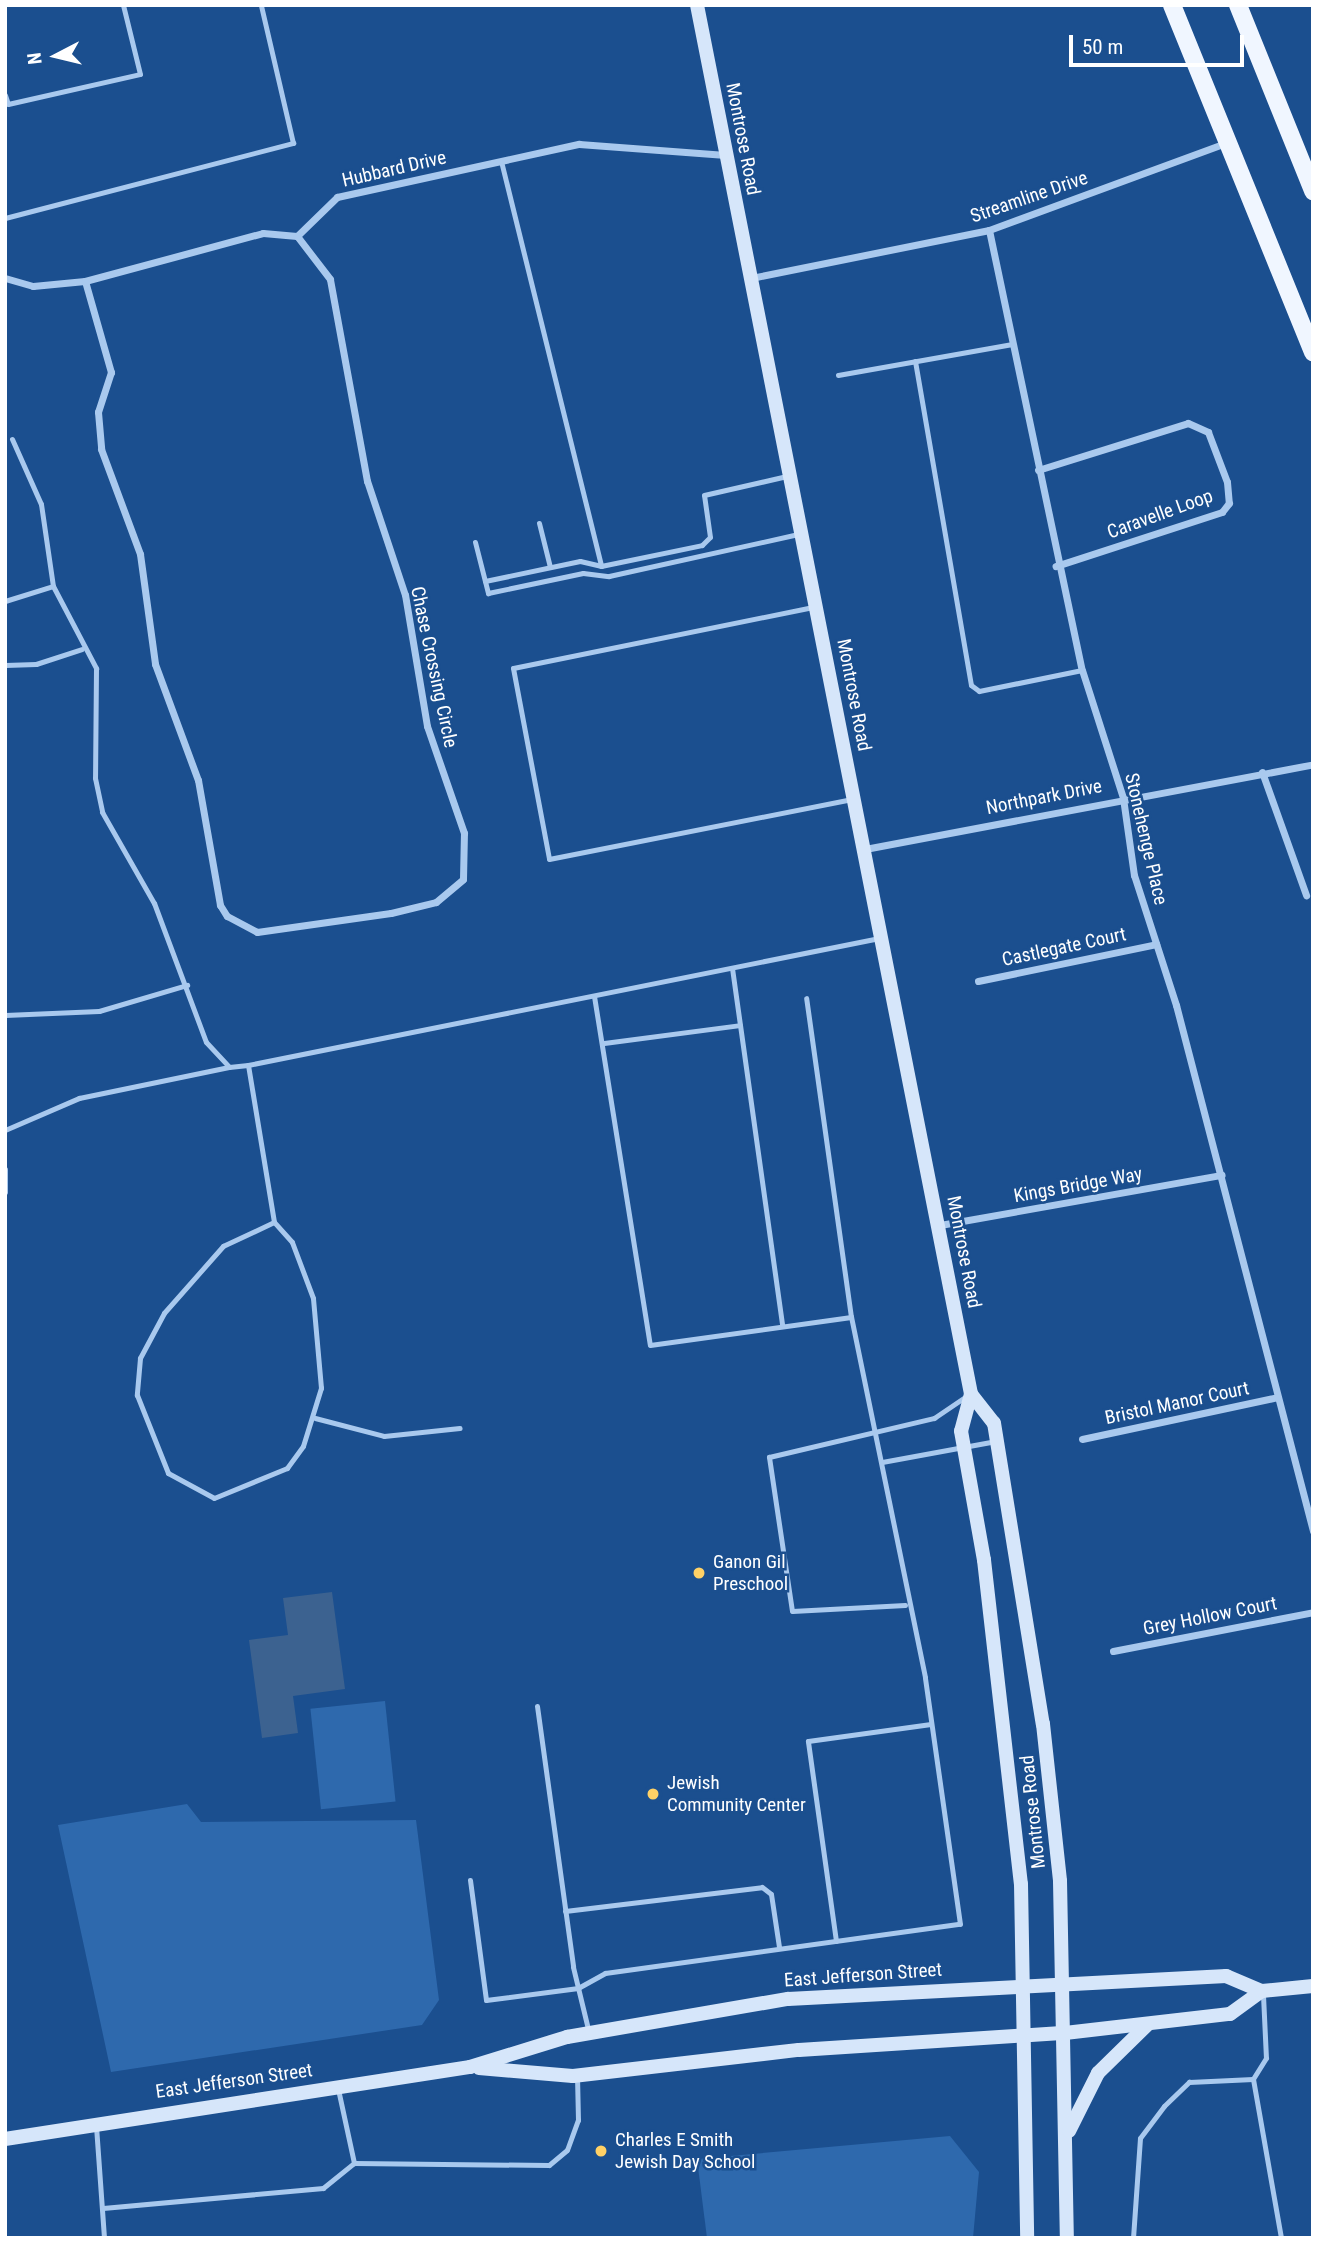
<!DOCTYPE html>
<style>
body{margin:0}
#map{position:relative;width:1318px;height:2243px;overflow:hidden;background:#1b4f8f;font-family:"Roboto Condensed",sans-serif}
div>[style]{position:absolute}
.green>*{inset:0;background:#2e69ad;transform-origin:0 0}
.water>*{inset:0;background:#3c6290}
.lane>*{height:5px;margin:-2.5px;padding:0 2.5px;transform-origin:2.5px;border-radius:2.5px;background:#a9c9ee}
.street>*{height:7px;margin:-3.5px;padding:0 3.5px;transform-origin:3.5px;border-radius:3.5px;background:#a9c9ee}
.secondary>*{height:14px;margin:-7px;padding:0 7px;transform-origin:7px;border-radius:7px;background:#d6e6fa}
.primary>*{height:18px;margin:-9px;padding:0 9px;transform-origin:9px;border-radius:9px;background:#f0f6ff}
.dots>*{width:19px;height:19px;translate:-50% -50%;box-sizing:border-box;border:4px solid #1b4f8f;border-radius:50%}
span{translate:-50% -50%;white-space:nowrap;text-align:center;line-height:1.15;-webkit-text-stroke:5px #1b4f8f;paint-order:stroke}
.street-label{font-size:19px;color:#fff}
.poi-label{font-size:19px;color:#fff}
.left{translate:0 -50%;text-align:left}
.frame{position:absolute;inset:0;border:7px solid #fff;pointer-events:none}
.north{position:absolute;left:21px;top:21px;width:70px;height:70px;-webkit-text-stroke:5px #1b4f8f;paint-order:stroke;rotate:263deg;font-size:19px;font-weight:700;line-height:28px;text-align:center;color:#fff}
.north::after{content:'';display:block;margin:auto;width:24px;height:32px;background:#fff;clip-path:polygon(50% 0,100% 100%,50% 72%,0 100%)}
.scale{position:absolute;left:1069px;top:35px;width:175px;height:32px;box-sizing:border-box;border:4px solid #fff;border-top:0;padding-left:9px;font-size:21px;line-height:24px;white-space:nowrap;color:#fff;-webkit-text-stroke:5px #1b4f8f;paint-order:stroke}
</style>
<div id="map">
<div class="green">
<i style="left:385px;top:1701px;width:101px;height:75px;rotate:84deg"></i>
<i style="clip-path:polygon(187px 1804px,201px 1822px,416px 1820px,439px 2000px,422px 2025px,111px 2072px,58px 1825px)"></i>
<i style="clip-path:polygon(950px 2136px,979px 2172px,973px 2238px,707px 2238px,697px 2159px)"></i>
</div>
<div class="water">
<i style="clip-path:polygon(332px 1592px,345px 1689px,293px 1696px,298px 1733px,262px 1738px,249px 1640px,288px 1635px,283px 1598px)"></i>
</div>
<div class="lane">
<i style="left:5px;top:95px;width:9px;rotate:72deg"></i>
<i style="left:8px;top:104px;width:135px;rotate:-12.8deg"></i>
<i style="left:140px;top:74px;width:71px;rotate:-103.8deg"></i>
<i style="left:501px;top:161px;width:417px;rotate:76.1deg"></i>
<i style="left:601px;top:566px;width:103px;rotate:-11.7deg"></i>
<i style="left:702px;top:545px;width:11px;rotate:-45deg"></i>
<i style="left:710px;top:537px;width:42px;rotate:-98.1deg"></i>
<i style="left:704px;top:495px;width:85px;rotate:-12.9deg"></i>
<i style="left:5px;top:218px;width:298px;rotate:-14.6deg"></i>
<i style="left:293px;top:143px;width:142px;rotate:-103.1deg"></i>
<i style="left:915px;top:361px;width:329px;rotate:80.2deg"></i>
<i style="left:971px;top:685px;width:10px;rotate:37deg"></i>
<i style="left:979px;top:691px;width:105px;rotate:-11.5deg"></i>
<i style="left:838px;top:375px;width:177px;rotate:-10.1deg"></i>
<i style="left:12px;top:439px;width:71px;rotate:66deg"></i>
<i style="left:41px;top:504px;width:83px;rotate:81.7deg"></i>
<i style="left:53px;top:586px;width:93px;rotate:62.3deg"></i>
<i style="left:96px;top:668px;width:110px;rotate:90.5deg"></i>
<i style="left:95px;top:778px;width:35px;rotate:78deg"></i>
<i style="left:102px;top:812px;width:105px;rotate:60.3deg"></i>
<i style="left:154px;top:903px;width:148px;rotate:69.5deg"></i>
<i style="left:206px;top:1042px;width:34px;rotate:47deg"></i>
<i style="left:229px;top:1067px;width:19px;rotate:-6deg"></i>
<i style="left:539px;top:523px;width:45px;rotate:76deg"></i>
<i style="left:475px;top:542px;width:53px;rotate:75.7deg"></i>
<i style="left:488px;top:593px;width:97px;rotate:-11.9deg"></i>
<i style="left:583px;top:573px;width:26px;rotate:7deg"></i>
<i style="left:609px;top:576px;width:195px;rotate:-12.5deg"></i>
<i style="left:485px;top:581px;width:97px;rotate:-11.9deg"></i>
<i style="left:580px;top:561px;width:22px;rotate:13deg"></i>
<i style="left:5px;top:601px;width:50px;rotate:-17.4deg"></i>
<i style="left:813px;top:607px;width:306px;rotate:168.5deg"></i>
<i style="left:513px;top:668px;width:194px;rotate:79.3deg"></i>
<i style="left:549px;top:859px;width:309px;rotate:-11.2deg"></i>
<i style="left:5px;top:665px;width:31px;rotate:-2deg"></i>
<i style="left:36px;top:664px;width:48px;rotate:-18.1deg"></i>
<i style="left:732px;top:968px;width:360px;rotate:82deg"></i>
<i style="left:594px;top:996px;width:353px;rotate:80.9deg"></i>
<i style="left:650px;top:1345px;width:203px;rotate:-7.9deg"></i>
<i style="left:5px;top:1015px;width:94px;rotate:-2.4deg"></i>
<i style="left:99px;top:1011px;width:92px;rotate:-16.5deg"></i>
<i style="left:604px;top:1043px;width:137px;rotate:-7.5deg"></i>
<i style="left:5px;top:1130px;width:81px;rotate:-23.4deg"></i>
<i style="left:79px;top:1098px;width:153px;rotate:-11.7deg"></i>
<i style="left:5px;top:1169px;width:23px;rotate:90deg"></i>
<i style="left:274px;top:1222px;width:56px;rotate:154.8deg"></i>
<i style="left:223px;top:1246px;width:89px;rotate:131.4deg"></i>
<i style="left:164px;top:1313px;width:51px;rotate:118.1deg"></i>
<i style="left:140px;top:1358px;width:37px;rotate:95deg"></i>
<i style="left:137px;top:1395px;width:84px;rotate:68.3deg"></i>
<i style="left:168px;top:1473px;width:52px;rotate:28.5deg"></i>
<i style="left:214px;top:1498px;width:79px;rotate:-22.3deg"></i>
<i style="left:287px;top:1468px;width:27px;rotate:-54deg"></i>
<i style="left:303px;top:1446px;width:61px;rotate:-72.8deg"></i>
<i style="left:321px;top:1388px;width:90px;rotate:-95.1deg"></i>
<i style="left:313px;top:1298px;width:60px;rotate:-110.6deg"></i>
<i style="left:292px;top:1242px;width:27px;rotate:-132deg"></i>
<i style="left:274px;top:1222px;width:159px;rotate:-99.4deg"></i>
<i style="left:248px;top:1065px;width:644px;rotate:-11.38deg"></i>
<i style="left:315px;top:1418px;width:71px;rotate:14.6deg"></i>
<i style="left:384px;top:1436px;width:76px;rotate:-6deg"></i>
<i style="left:882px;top:1462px;width:116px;rotate:-10.4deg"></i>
<i style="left:905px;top:1605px;width:113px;rotate:177deg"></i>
<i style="left:792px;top:1611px;width:156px;rotate:-98.5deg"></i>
<i style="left:769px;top:1457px;width:170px;rotate:-13.3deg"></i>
<i style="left:934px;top:1418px;width:41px;rotate:-34.1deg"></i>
<i style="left:537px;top:1706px;width:263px;rotate:82.1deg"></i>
<i style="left:573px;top:1967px;width:68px;rotate:76.4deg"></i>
<i style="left:470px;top:1880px;width:121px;rotate:82.4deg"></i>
<i style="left:486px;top:2000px;width:93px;rotate:-7.4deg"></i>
<i style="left:578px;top:1988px;width:31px;rotate:-29deg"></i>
<i style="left:605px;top:1973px;width:358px;rotate:-7.9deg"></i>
<i style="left:960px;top:1924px;width:249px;rotate:-98.1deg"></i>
<i style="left:925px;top:1677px;width:368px;rotate:-101.6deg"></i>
<i style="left:851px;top:1317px;width:322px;rotate:-98deg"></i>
<i style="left:565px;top:1911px;width:198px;rotate:-6.9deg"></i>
<i style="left:762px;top:1887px;width:11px;rotate:38deg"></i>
<i style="left:771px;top:1894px;width:54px;rotate:81.4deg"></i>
<i style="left:836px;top:1941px;width:202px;rotate:-98deg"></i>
<i style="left:808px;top:1741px;width:124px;rotate:-7.9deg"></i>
<i style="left:1263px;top:1995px;width:63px;rotate:87.3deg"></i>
<i style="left:1266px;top:2058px;width:25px;rotate:122deg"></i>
<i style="left:1253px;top:2079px;width:161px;rotate:80deg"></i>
<i style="left:338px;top:2089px;width:76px;rotate:77.8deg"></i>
<i style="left:96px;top:2126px;width:112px;rotate:85.9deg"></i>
<i style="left:103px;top:2208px;width:221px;rotate:-5.2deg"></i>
<i style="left:323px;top:2188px;width:40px;rotate:-39deg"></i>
<i style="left:354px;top:2163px;width:195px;rotate:0.6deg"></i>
<i style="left:549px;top:2165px;width:23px;rotate:-40deg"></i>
<i style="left:567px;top:2150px;width:32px;rotate:-70deg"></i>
<i style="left:578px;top:2120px;width:44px;rotate:-91.3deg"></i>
<i style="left:1133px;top:2238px;width:100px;rotate:-86deg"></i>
<i style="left:1140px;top:2138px;width:40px;rotate:-53deg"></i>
<i style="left:1164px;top:2106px;width:35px;rotate:-44deg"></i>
<i style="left:1189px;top:2082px;width:64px;rotate:-2.7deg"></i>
</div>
<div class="street">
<i style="left:989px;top:230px;width:450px;rotate:78.1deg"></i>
<i style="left:1082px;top:670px;width:134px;rotate:72.2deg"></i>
<i style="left:1123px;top:798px;width:78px;rotate:81.9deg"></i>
<i style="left:1134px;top:875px;width:137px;rotate:72.1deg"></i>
<i style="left:1176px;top:1005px;width:544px;rotate:75.4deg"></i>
<i style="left:5px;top:278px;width:29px;rotate:16deg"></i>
<i style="left:33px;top:286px;width:52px;rotate:-5.5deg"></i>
<i style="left:85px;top:281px;width:184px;rotate:-15.1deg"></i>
<i style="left:263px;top:233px;width:34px;rotate:5deg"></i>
<i style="left:297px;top:236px;width:56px;rotate:-44.3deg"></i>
<i style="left:337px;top:197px;width:248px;rotate:-12.4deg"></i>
<i style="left:579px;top:144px;width:147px;rotate:4.3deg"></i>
<i style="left:751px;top:278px;width:243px;rotate:-11.4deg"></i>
<i style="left:989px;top:230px;width:255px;rotate:-20.2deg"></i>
<i style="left:85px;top:281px;width:95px;rotate:74.1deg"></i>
<i style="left:111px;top:372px;width:42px;rotate:108deg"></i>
<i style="left:98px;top:412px;width:37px;rotate:85deg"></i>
<i style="left:101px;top:449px;width:112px;rotate:69.6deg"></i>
<i style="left:140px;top:554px;width:111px;rotate:82.2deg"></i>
<i style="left:155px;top:664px;width:124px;rotate:69.7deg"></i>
<i style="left:198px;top:780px;width:127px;rotate:80deg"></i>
<i style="left:220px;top:905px;width:13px;rotate:58deg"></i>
<i style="left:227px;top:916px;width:34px;rotate:28deg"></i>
<i style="left:257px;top:932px;width:135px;rotate:-8.1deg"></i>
<i style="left:391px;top:913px;width:46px;rotate:-13.7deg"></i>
<i style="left:436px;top:902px;width:35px;rotate:-40deg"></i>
<i style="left:463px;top:879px;width:46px;rotate:-88.8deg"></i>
<i style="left:464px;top:833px;width:113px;rotate:-109.1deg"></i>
<i style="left:427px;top:726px;width:133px;rotate:-99.5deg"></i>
<i style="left:405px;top:595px;width:120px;rotate:-108.4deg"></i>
<i style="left:367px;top:481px;width:205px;rotate:-100.4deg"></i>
<i style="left:330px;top:279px;width:54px;rotate:-127.5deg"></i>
<i style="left:1038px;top:470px;width:157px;rotate:-17.4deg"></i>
<i style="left:1188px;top:423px;width:22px;rotate:24deg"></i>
<i style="left:1208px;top:432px;width:53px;rotate:69.2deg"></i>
<i style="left:1227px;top:482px;width:21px;rotate:85deg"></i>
<i style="left:1229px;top:503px;width:11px;rotate:128deg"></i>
<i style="left:1222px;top:512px;width:175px;rotate:162deg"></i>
<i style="left:1262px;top:772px;width:131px;rotate:70.3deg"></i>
<i style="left:865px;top:849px;width:456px;rotate:-10.7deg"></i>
<i style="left:978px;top:981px;width:182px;rotate:-11.7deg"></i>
<i style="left:940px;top:1225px;width:286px;rotate:-10.1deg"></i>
<i style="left:1082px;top:1439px;width:200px;rotate:-12.1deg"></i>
<i style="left:1113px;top:1651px;width:204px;rotate:-11deg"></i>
</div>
<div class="secondary">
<i style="left:697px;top:5px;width:1416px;rotate:78.84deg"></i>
<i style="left:971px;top:1394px;width:38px;rotate:105deg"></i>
<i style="left:961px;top:1431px;width:131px;rotate:79.9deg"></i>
<i style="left:984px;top:1560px;width:326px;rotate:83.5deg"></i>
<i style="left:1021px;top:1884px;width:354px;rotate:89deg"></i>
<i style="left:971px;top:1394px;width:37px;rotate:52deg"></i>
<i style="left:994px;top:1423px;width:305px;rotate:80.8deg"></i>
<i style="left:1043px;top:1724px;width:158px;rotate:83.8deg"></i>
<i style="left:1060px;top:1881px;width:357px;rotate:88.9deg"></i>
<i style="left:479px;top:2068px;width:94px;rotate:4.9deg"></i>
<i style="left:573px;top:2076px;width:227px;rotate:-6.6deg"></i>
<i style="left:799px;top:2050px;width:267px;rotate:-3.7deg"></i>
<i style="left:1065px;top:2033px;width:166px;rotate:-6.6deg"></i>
<i style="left:1230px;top:2014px;width:39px;rotate:-36deg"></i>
<i style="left:1069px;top:2131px;width:65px;rotate:-63.4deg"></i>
<i style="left:1098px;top:2073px;width:69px;rotate:-44.4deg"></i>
<i style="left:5px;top:2139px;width:471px;rotate:-8.8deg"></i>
<i style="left:470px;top:2067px;width:102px;rotate:-17.2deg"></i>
<i style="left:567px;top:2037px;width:224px;rotate:-9.8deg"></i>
<i style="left:788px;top:1999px;width:439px;rotate:-3deg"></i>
<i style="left:1226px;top:1976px;width:39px;rotate:23deg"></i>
<i style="left:1262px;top:1991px;width:51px;rotate:-5.6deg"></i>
</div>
<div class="primary">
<i style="left:1172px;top:5px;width:375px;rotate:67.9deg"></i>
<i style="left:1238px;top:5px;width:201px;rotate:68deg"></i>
</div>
<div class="dots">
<i style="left:699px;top:1573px;background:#ffd166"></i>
<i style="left:653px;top:1794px;background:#ffd166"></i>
<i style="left:601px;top:2151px;background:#ffd166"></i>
</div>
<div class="street-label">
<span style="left:743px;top:139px;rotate:79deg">Montrose Road</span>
<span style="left:394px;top:169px;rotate:-13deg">Hubbard Drive</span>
<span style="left:1029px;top:197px;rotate:-19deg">Streamline Drive</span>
<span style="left:1160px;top:514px;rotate:-20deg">Caravelle Loop</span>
<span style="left:434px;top:667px;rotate:78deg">Chase Crossing Circle</span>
<span style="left:854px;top:695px;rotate:79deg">Montrose Road</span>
<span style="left:1044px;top:797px;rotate:-11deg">Northpark Drive</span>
<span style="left:1146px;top:839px;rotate:77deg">Stonehenge Place</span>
<span style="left:1064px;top:947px;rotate:-12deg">Castlegate Court</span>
<span style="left:1078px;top:1185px;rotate:-10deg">Kings Bridge Way</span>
<span style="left:964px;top:1252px;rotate:79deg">Montrose Road</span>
<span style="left:1177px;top:1403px;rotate:-12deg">Bristol Manor Court</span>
<span style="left:1210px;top:1616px;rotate:-11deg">Grey Hollow Court</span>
<span style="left:1033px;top:1812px;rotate:-96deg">Montrose Road</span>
<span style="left:863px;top:1975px;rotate:-4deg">East Jefferson Street</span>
<span style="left:234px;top:2081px;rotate:-8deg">East Jefferson Street</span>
</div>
<div class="poi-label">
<span class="left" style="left:713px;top:1573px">Ganon Gil<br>Preschool</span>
<span class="left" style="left:667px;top:1794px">Jewish<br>Community Center</span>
<span class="left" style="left:615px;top:2151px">Charles E Smith<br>Jewish Day School</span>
</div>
<div class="frame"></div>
<div class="north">N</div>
<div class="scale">50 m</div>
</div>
